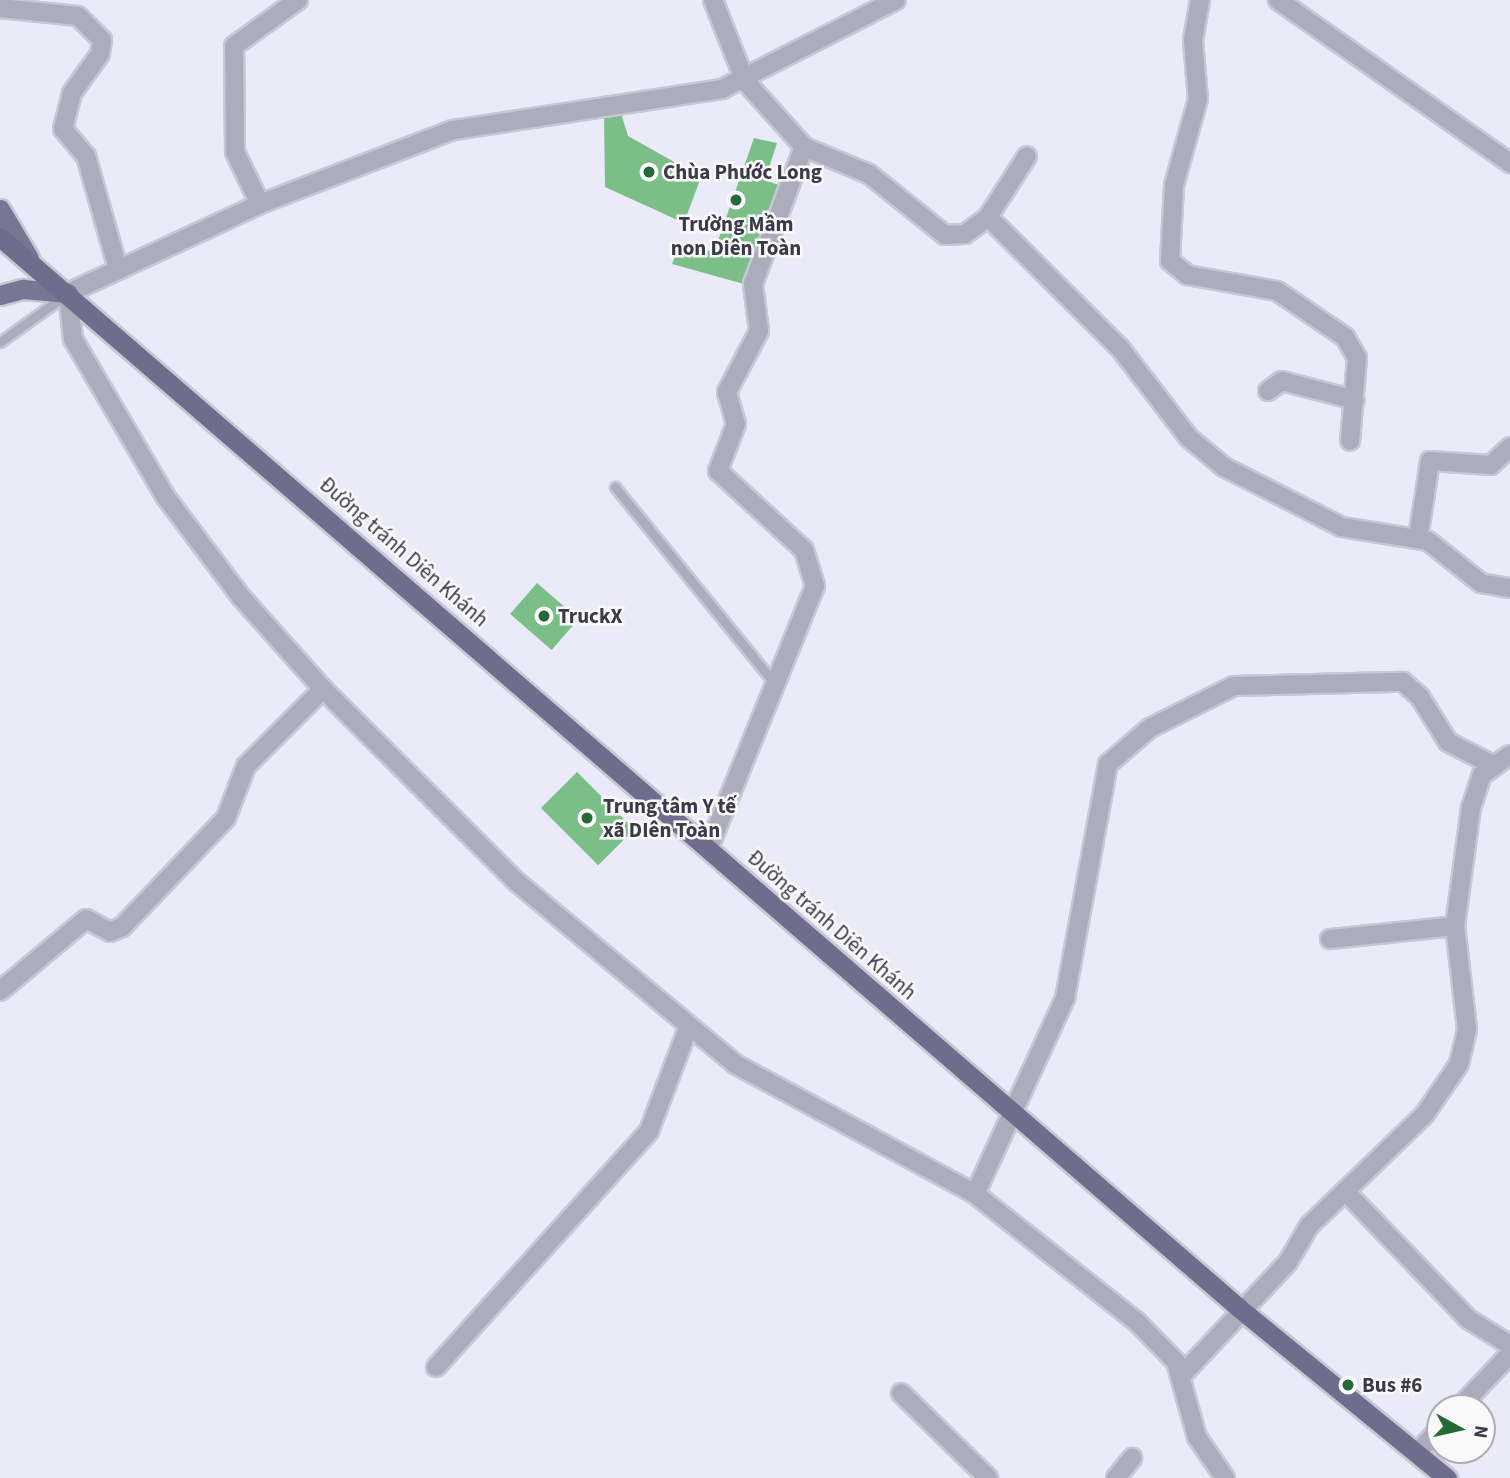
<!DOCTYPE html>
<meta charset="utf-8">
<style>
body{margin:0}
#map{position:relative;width:1510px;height:1478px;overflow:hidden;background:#eaeaf9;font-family:"Source Sans 3",sans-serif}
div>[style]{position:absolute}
.building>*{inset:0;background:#7cbe87;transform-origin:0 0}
.roads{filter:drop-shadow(2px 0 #c7c7d6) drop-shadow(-2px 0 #c7c7d6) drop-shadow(0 2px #c7c7d6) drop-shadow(0 -2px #c7c7d6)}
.service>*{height:9px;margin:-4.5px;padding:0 4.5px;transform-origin:4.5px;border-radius:4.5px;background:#acacbc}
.minor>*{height:18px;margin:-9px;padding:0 9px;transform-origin:9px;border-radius:9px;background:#acacbc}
.primary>*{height:19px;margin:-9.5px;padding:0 9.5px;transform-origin:9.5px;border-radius:9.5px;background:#787793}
.trunk>*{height:19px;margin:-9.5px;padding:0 9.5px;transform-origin:9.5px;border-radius:9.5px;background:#6e6e8c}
.dots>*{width:19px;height:19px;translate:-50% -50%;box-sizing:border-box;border:4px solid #f9f9f9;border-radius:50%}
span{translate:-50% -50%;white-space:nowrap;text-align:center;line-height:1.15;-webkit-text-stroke:5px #f9f9f9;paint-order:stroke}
.poi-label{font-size:21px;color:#3a3a48;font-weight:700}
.left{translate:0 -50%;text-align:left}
.street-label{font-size:21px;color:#3a3a48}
.north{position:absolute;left:1426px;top:1394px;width:70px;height:70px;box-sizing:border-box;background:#f9f9f9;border:2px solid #adadb2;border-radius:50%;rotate:98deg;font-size:19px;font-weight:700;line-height:28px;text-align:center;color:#3a3a48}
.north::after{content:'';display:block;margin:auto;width:24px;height:32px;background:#256a36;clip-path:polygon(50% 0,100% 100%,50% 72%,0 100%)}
</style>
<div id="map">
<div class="building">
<i style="clip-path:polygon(621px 113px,628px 136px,701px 177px,684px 223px,605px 187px,604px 115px)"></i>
<i style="clip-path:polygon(754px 138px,777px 143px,765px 180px,779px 185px,744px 284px,672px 264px,680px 243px,714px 252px)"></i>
<i style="left:537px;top:583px;width:55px;height:41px;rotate:41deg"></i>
<i style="left:577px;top:772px;width:81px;height:51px;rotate:45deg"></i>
</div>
<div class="roads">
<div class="service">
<i style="left:0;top:342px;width:82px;rotate:-35.6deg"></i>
<i style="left:615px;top:487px;width:249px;rotate:50.9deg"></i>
</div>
<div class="minor">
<i style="left:713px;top:0;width:87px;rotate:68.4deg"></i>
<i style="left:745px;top:81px;width:89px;rotate:48.2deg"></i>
<i style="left:804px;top:147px;width:70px;rotate:22.6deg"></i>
<i style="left:869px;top:174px;width:97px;rotate:38.8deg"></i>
<i style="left:945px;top:235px;width:20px;rotate:-3deg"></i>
<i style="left:965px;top:234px;width:29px;rotate:-36deg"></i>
<i style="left:988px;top:217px;width:186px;rotate:44.8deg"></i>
<i style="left:1120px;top:348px;width:113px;rotate:52.5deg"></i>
<i style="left:1189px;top:438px;width:45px;rotate:39.6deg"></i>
<i style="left:1224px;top:467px;width:132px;rotate:27deg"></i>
<i style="left:1342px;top:527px;width:87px;rotate:9.2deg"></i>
<i style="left:1428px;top:541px;width:68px;rotate:38.4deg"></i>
<i style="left:1481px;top:583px;width:29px;rotate:10deg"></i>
<i style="left:896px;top:0;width:195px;rotate:152.9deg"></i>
<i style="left:722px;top:89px;width:272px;rotate:171.3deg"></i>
<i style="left:453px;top:130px;width:207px;rotate:159deg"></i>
<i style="left:260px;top:204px;width:212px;rotate:155.1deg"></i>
<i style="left:68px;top:293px;width:46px;rotate:83.8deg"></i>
<i style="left:73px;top:339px;width:182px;rotate:59.6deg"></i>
<i style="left:165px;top:496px;width:126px;rotate:53deg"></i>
<i style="left:241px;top:597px;width:123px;rotate:48.3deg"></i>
<i style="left:323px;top:689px;width:275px;rotate:44.9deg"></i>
<i style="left:518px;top:883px;width:283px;rotate:39.8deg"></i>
<i style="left:735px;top:1064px;width:273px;rotate:28.4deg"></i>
<i style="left:975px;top:1194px;width:206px;rotate:38.3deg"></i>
<i style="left:1137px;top:1322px;width:56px;rotate:45.7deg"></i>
<i style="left:1176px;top:1362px;width:78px;rotate:74.4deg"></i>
<i style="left:1197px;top:1437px;width:50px;rotate:55.7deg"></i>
<i style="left:1200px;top:0;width:41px;rotate:99.9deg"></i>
<i style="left:1193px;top:40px;width:59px;rotate:85.2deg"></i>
<i style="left:1198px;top:99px;width:89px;rotate:105.6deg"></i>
<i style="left:1174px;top:185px;width:76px;rotate:93deg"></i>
<i style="left:1170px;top:261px;width:22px;rotate:39deg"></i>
<i style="left:1187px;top:275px;width:91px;rotate:10.1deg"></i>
<i style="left:1277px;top:291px;width:82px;rotate:34.1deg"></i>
<i style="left:1345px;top:337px;width:24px;rotate:60deg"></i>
<i style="left:1357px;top:358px;width:83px;rotate:94.8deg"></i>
<i style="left:1278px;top:0;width:284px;rotate:35.1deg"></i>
<i style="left:0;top:8px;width:78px;rotate:5.9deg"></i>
<i style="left:78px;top:16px;width:34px;rotate:45deg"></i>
<i style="left:102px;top:40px;width:14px;rotate:98deg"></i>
<i style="left:100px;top:54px;width:48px;rotate:125.7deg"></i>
<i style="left:72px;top:93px;width:37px;rotate:104deg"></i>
<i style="left:63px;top:129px;width:35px;rotate:50deg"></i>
<i style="left:86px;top:156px;width:117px;rotate:74.2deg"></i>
<i style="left:260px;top:204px;width:58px;rotate:-115.7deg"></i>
<i style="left:235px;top:152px;width:106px;rotate:-90.5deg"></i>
<i style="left:234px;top:46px;width:79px;rotate:-35.7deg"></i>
<i style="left:988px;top:217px;width:72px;rotate:-57.4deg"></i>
<i style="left:1268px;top:391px;width:17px;rotate:-36deg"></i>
<i style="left:1282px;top:381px;width:75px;rotate:14.6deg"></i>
<i style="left:1418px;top:538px;width:78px;rotate:-81.1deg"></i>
<i style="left:1430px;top:461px;width:61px;rotate:3.8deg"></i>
<i style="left:1491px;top:465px;width:26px;rotate:-43deg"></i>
<i style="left:709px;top:847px;width:282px;rotate:-67.9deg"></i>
<i style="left:815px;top:586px;width:38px;rotate:-107deg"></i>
<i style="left:804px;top:550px;width:117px;rotate:-137.4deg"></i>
<i style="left:718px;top:471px;width:50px;rotate:-69deg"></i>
<i style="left:736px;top:424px;width:33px;rotate:-106deg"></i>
<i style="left:727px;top:392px;width:69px;rotate:-62.3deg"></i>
<i style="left:759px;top:331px;width:47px;rotate:-97.3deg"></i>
<i style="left:753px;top:284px;width:146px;rotate:-69.6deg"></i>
<i style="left:1330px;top:939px;width:126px;rotate:-5.9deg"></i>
<i style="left:0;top:991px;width:112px;rotate:-39.9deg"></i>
<i style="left:86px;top:919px;width:27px;rotate:28deg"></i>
<i style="left:110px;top:932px;width:13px;rotate:-23deg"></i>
<i style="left:122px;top:927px;width:151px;rotate:-46.3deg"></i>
<i style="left:226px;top:818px;width:56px;rotate:-69deg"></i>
<i style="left:246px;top:766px;width:109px;rotate:-45deg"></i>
<i style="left:1345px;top:1191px;width:178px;rotate:46.1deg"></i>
<i style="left:1468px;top:1319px;width:49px;rotate:31.8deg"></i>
<i style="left:975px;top:1194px;width:216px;rotate:-65.3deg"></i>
<i style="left:1065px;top:998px;width:238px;rotate:-79.6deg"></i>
<i style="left:1108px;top:764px;width:55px;rotate:-40.6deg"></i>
<i style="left:1150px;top:728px;width:94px;rotate:-26.6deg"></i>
<i style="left:1234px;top:686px;width:169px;rotate:-1.4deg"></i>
<i style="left:1403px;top:682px;width:23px;rotate:41deg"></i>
<i style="left:1420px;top:697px;width:53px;rotate:58.1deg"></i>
<i style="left:1448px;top:742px;width:51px;rotate:27.1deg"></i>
<i style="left:436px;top:1367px;width:318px;rotate:-47.9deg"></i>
<i style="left:649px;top:1131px;width:107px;rotate:-69.2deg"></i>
<i style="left:1181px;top:1376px;width:156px;rotate:-46.8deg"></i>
<i style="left:1288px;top:1262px;width:42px;rotate:-59.7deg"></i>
<i style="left:1309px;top:1226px;width:161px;rotate:-44deg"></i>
<i style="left:1425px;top:1114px;width:60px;rotate:-55.8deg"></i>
<i style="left:1459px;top:1064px;width:36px;rotate:-77deg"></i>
<i style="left:1467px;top:1029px;width:104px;rotate:-96.6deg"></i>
<i style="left:1455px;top:926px;width:119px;rotate:-82.3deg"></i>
<i style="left:1471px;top:808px;width:35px;rotate:-72deg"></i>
<i style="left:1482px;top:775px;width:34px;rotate:-36deg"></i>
<i style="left:901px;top:1393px;width:122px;rotate:44.3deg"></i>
<i style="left:1459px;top:1408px;width:74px;rotate:-46.6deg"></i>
<i style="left:1418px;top:1452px;width:33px;rotate:-47deg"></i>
<i style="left:1116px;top:1478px;width:26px;rotate:-51deg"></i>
</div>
<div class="primary">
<i style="left:0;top:209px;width:57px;rotate:59.4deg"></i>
<i style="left:0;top:295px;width:24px;rotate:-15deg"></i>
<i style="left:23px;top:289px;width:45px;rotate:5.1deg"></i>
</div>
<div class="trunk">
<i style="left:0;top:237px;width:1638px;rotate:40.84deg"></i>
<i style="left:1239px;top:1308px;width:269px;rotate:39.3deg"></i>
</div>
</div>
<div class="dots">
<i style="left:649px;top:172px;background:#256a36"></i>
<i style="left:736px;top:200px;background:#256a36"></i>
<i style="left:544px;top:616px;background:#256a36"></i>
<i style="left:587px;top:818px;background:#256a36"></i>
<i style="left:1348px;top:1385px;background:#256a36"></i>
</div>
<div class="poi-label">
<span class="left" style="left:663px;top:172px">Chùa Phước Long</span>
<span style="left:736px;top:236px">Trường Mầm<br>non Diên Toàn</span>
<span class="left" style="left:558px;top:616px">TruckX</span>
<span class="left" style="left:603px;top:818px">Trung tâm Y tế<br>xã DIên Toàn</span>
<span class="left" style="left:1362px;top:1385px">Bus #6</span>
</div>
<div class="street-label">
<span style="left:404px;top:552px;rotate:41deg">Đường tránh Diên Khánh</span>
<span style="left:832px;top:925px;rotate:41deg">Đường tránh Diên Khánh</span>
</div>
<div class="north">N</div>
</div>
